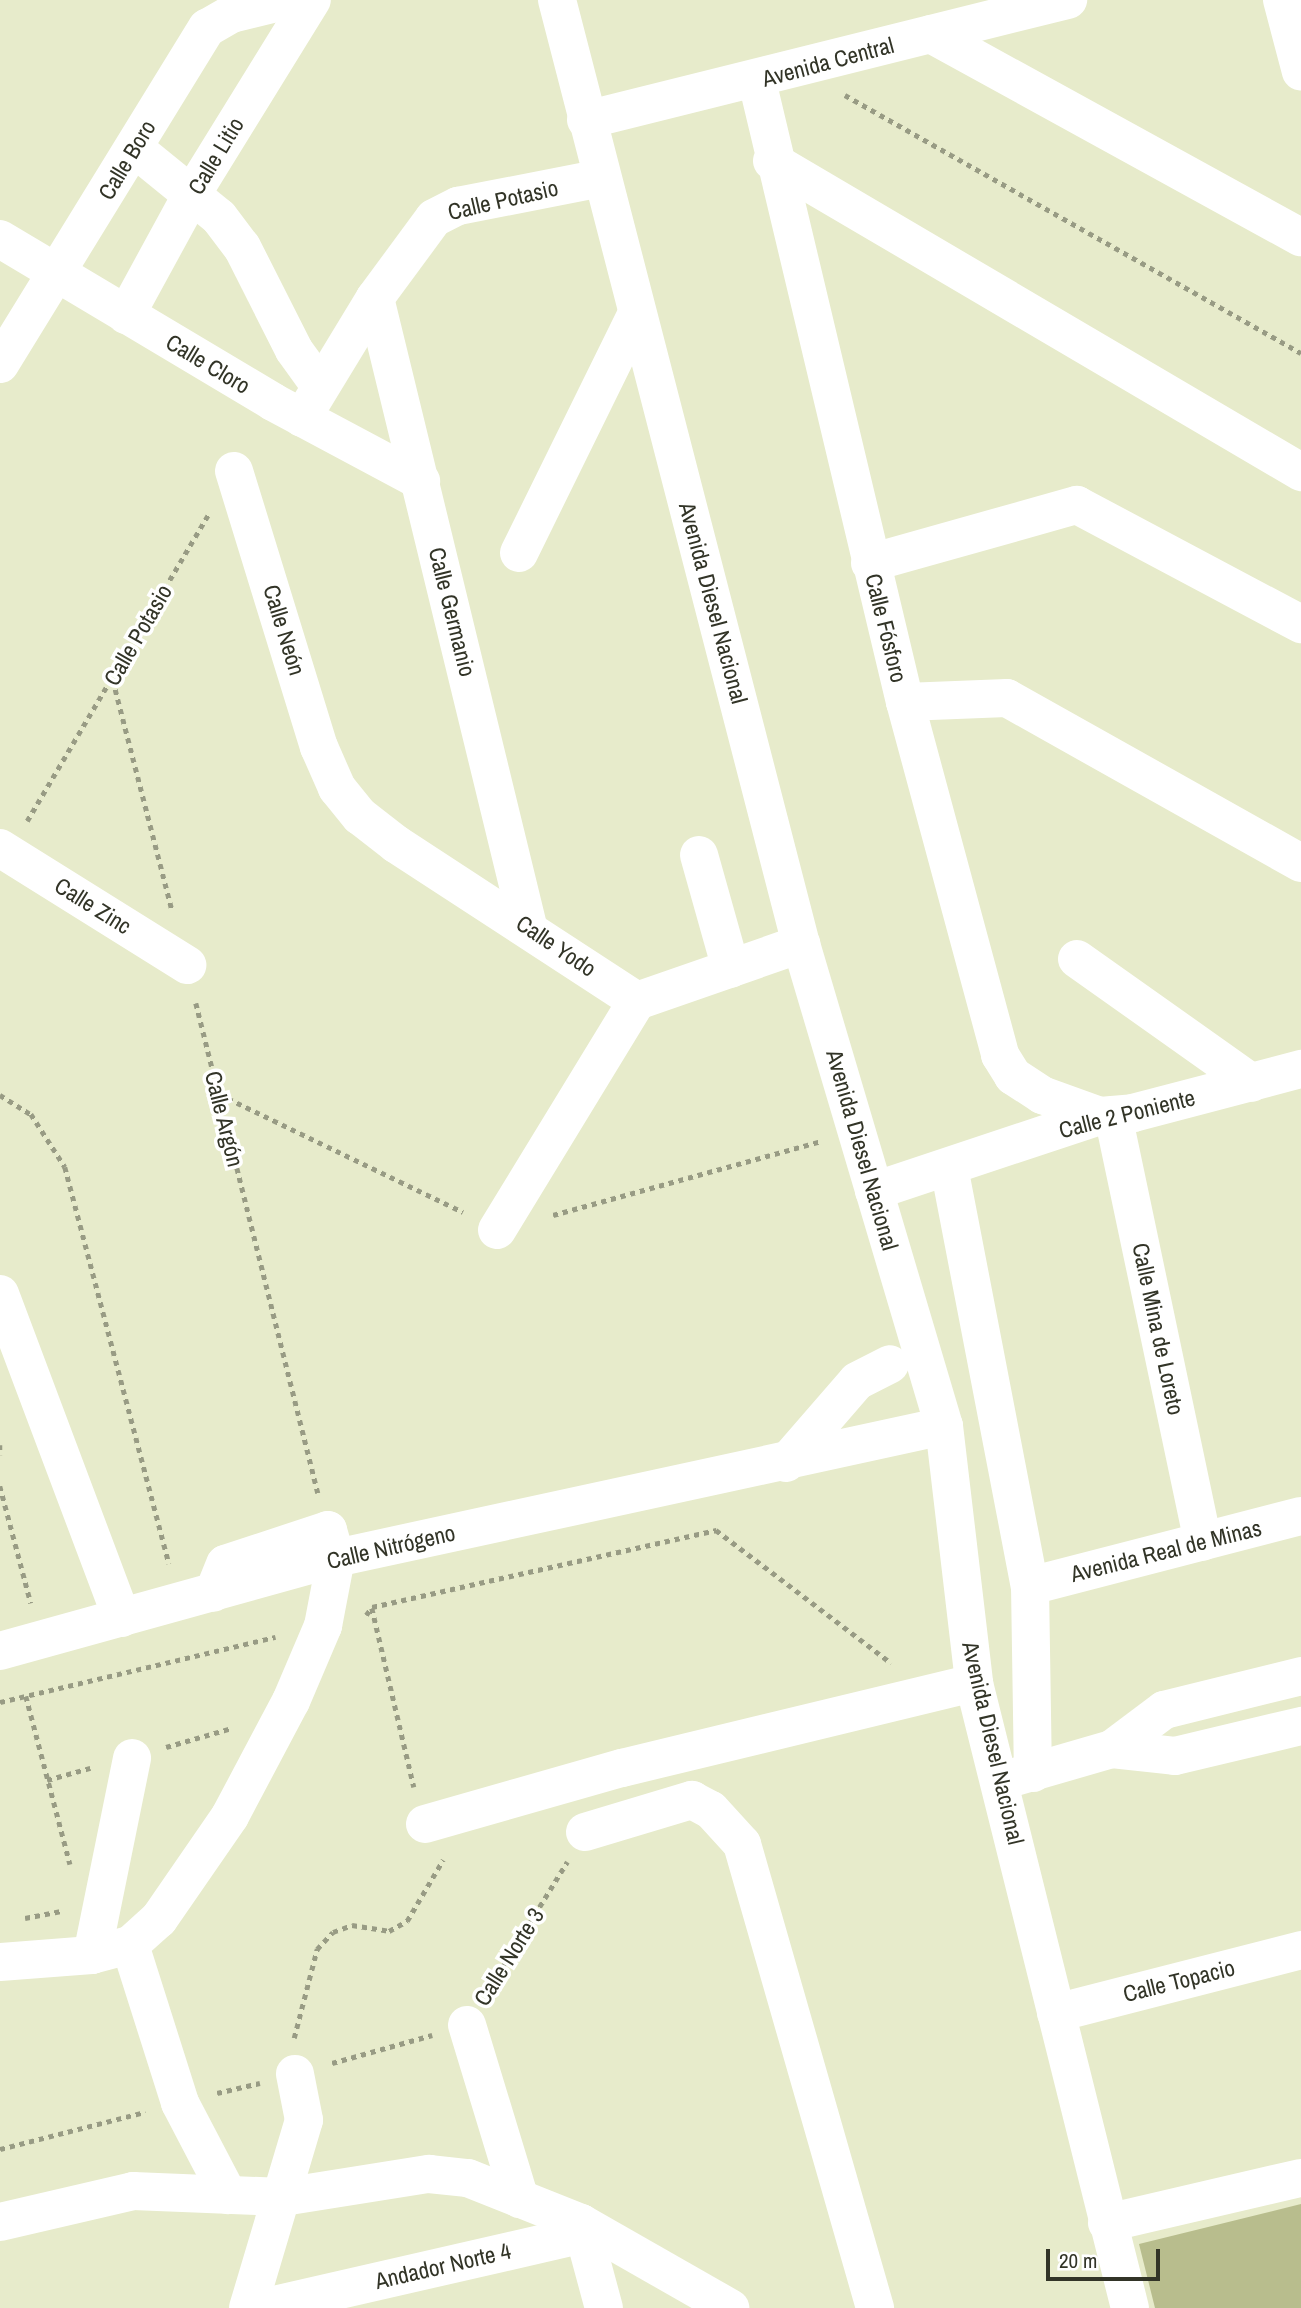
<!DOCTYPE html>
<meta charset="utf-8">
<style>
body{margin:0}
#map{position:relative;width:1301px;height:2308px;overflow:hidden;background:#e7ebcb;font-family:"Archivo Narrow",sans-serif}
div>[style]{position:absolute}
.green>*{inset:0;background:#b8bd8d}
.path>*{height:4.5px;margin-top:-2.25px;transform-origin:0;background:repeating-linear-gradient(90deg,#989b84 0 5px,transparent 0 10px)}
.street>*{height:38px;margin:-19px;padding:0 19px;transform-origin:19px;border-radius:19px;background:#fff}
.secondary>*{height:38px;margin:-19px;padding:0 19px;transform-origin:19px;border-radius:19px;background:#fff}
span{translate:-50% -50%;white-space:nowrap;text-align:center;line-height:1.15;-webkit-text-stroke:7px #fff;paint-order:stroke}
.street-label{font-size:23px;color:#323427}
.scale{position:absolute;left:1046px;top:2249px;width:114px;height:32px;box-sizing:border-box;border:4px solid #323427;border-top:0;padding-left:9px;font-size:21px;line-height:24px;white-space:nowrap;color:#323427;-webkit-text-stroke:5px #fff;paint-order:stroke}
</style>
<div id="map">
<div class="green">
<i style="clip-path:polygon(1301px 2204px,1301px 2308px,1155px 2308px,1139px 2244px)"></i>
</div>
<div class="path">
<i style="left:845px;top:95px;width:524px;rotate:29.5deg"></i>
<i style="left:113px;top:680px;width:236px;rotate:75.6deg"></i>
<i style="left:27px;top:821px;width:356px;rotate:-59.4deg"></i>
<i style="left:196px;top:1003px;width:505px;rotate:76.02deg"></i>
<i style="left:219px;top:1094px;width:271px;rotate:25.8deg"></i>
<i style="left:0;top:1095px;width:36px;rotate:32deg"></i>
<i style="left:31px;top:1114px;width:63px;rotate:57.3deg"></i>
<i style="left:65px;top:1167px;width:410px;rotate:75.3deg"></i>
<i style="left:553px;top:1215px;width:278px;rotate:-15.4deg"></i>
<i style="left:0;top:1445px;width:10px;rotate:90deg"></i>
<i style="left:0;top:1486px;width:121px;rotate:75.2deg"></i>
<i style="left:372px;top:1608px;width:184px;rotate:76.8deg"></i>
<i style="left:366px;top:1615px;width:10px;rotate:-53deg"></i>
<i style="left:372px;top:1607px;width:353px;rotate:-12.6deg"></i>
<i style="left:716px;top:1530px;width:220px;rotate:37.2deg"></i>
<i style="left:26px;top:1696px;width:174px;rotate:75.3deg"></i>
<i style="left:0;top:1702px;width:283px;rotate:-13.3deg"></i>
<i style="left:166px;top:1747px;width:69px;rotate:-16.1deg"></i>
<i style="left:47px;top:1780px;width:45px;rotate:-15.6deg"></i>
<i style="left:25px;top:1918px;width:37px;rotate:-11deg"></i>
<i style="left:487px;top:1992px;width:153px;rotate:-58.4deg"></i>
<i style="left:294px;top:2038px;width:92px;rotate:-75.5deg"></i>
<i style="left:317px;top:1949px;width:23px;rotate:-47deg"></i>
<i style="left:333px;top:1932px;width:20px;rotate:-20deg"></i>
<i style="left:352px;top:1925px;width:37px;rotate:9deg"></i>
<i style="left:389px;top:1931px;width:21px;rotate:-29deg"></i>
<i style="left:407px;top:1921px;width:71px;rotate:-59.5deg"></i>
<i style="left:332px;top:2063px;width:104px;rotate:-15.6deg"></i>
<i style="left:217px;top:2093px;width:44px;rotate:-13.1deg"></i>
<i style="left:0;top:2149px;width:150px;rotate:-14.3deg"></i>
</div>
<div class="street">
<i style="left:1282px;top:0;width:74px;rotate:75.2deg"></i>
<i style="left:931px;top:34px;width:422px;rotate:28.8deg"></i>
<i style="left:757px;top:81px;width:638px;rotate:76.6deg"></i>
<i style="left:905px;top:702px;width:366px;rotate:74.9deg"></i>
<i style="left:1000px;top:1055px;width:25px;rotate:58deg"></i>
<i style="left:1013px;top:1076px;width:35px;rotate:33deg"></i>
<i style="left:1042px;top:1095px;width:62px;rotate:19.9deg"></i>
<i style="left:586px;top:120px;width:497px;rotate:-14deg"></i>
<i style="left:134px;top:148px;width:109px;rotate:39.1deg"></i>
<i style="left:219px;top:217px;width:38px;rotate:53deg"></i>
<i style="left:242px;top:247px;width:115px;rotate:63.2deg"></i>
<i style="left:294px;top:350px;width:44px;rotate:54.2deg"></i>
<i style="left:772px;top:161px;width:614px;rotate:30.45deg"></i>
<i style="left:0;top:239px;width:318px;rotate:30.8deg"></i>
<i style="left:273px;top:402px;width:168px;rotate:28.1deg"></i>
<i style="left:375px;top:298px;width:646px;rotate:76.31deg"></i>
<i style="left:126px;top:315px;width:138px;rotate:-61.4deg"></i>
<i style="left:192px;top:194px;width:228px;rotate:-58.3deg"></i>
<i style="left:0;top:364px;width:395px;rotate:-58.4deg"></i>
<i style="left:207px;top:28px;width:28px;rotate:-30deg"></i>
<i style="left:231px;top:14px;width:59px;rotate:-13.8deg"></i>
<i style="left:302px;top:418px;width:140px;rotate:-58.7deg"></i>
<i style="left:375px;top:298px;width:99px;rotate:-53.6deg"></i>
<i style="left:434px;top:218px;width:27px;rotate:-27deg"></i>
<i style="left:458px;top:206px;width:147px;rotate:-11deg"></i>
<i style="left:234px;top:471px;width:289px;rotate:72.9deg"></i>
<i style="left:319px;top:747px;width:45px;rotate:66.3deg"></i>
<i style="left:337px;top:788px;width:36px;rotate:51deg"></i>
<i style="left:360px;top:816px;width:46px;rotate:37.9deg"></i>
<i style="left:396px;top:844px;width:288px;rotate:33.1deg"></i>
<i style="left:519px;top:553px;width:267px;rotate:-63.8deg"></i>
<i style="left:870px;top:563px;width:215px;rotate:-15.7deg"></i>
<i style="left:1077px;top:505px;width:254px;rotate:28deg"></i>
<i style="left:905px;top:702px;width:102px;rotate:-2.2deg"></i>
<i style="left:1007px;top:698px;width:337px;rotate:29.3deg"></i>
<i style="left:0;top:848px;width:221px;rotate:32deg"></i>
<i style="left:699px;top:855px;width:118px;rotate:74.3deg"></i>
<i style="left:1077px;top:959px;width:214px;rotate:35.3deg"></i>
<i style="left:637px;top:1001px;width:174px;rotate:-19.2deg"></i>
<i style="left:1113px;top:1115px;width:436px;rotate:78.1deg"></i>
<i style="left:949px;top:1167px;width:427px;rotate:79.1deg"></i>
<i style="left:1030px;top:1586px;width:187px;rotate:89.1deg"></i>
<i style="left:874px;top:1191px;width:238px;rotate:-18.4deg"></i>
<i style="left:1100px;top:1116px;width:33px;rotate:-5deg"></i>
<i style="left:1133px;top:1113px;width:174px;rotate:-14.7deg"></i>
<i style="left:497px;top:1230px;width:268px;rotate:-58.6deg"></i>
<i style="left:0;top:1294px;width:346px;rotate:69.4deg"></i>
<i style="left:786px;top:1463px;width:108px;rotate:-49.1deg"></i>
<i style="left:857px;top:1381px;width:37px;rotate:-27deg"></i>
<i style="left:1030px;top:1586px;width:280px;rotate:-14.5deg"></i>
<i style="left:0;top:1651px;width:349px;rotate:-15.5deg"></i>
<i style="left:336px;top:1558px;width:622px;rotate:-12.25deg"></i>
<i style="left:1112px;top:1749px;width:63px;rotate:6.3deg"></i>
<i style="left:1175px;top:1756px;width:130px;rotate:-13.4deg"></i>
<i style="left:1008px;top:1779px;width:108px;rotate:-16.1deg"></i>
<i style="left:1112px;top:1749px;width:65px;rotate:-36.9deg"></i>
<i style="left:1164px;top:1710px;width:141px;rotate:-13.9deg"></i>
<i style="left:425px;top:1824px;width:205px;rotate:-15.9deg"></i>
<i style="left:622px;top:1768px;width:362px;rotate:-13.6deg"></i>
<i style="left:585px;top:1832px;width:112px;rotate:-16.7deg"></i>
<i style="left:692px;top:1800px;width:21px;rotate:28deg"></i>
<i style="left:711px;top:1810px;width:46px;rotate:47.6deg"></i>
<i style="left:742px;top:1844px;width:483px;rotate:74deg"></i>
<i style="left:130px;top:1945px;width:166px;rotate:72.4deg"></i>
<i style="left:180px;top:2103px;width:104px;rotate:62.4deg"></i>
<i style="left:92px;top:1955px;width:201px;rotate:-78.5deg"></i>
<i style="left:0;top:1962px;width:92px;rotate:-4.4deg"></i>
<i style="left:92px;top:1955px;width:39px;rotate:-15deg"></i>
<i style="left:130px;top:1945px;width:39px;rotate:-42deg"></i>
<i style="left:159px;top:1919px;width:125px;rotate:-55.4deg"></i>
<i style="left:230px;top:1816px;width:130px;rotate:-62.1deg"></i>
<i style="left:291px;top:1701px;width:82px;rotate:-66.9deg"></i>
<i style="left:323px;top:1626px;width:69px;rotate:-79.2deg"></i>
<i style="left:336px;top:1558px;width:29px;rotate:-106deg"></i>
<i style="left:328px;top:1530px;width:108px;rotate:161.7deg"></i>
<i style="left:225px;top:1564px;width:31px;rotate:112deg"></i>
<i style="left:1056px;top:2013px;width:253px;rotate:-14.4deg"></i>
<i style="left:467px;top:2025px;width:182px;rotate:73.1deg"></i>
<i style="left:0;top:2222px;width:137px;rotate:-13.1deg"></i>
<i style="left:133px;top:2191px;width:150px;rotate:2.3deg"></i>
<i style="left:283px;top:2197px;width:148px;rotate:-9deg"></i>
<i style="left:429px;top:2174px;width:39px;rotate:6deg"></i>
<i style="left:468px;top:2178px;width:122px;rotate:21.7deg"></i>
<i style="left:581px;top:2223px;width:172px;rotate:29.7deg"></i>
<i style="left:581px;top:2223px;width:88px;rotate:74.9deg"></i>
<i style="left:1107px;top:2223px;width:199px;rotate:-13.1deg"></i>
<i style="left:248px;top:2308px;width:196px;rotate:-73.4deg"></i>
<i style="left:304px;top:2120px;width:47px;rotate:-101.1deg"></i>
<i style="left:261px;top:2308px;width:331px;rotate:-12.9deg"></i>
</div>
<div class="secondary">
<i style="left:557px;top:0;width:975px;rotate:75.51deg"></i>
<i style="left:801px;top:944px;width:503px;rotate:73.48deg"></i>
<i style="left:944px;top:1426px;width:259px;rotate:83.3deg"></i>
<i style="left:974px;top:1683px;width:644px;rotate:75.99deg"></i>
</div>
<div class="street-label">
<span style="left:828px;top:62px;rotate:-15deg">Avenida Central</span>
<span style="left:216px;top:156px;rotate:-59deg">Calle Litio</span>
<span style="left:127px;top:160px;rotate:-59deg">Calle Boro</span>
<span style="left:503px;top:200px;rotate:-13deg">Calle Potasio</span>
<span style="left:208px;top:364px;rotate:31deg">Calle Cloro</span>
<span style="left:713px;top:603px;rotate:75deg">Avenida Diesel Nacional</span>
<span style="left:452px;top:612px;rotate:76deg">Calle Germanio</span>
<span style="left:886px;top:628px;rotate:76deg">Calle Fósforo</span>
<span style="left:284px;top:630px;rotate:73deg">Calle Neón</span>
<span style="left:138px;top:635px;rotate:-60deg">Calle Potasio</span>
<span style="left:93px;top:906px;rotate:32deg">Calle Zinc</span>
<span style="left:556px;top:946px;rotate:34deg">Calle Yodo</span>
<span style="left:1127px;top:1114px;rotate:-14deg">Calle 2 Poniente</span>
<span style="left:224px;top:1119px;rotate:76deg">Calle Argón</span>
<span style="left:862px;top:1150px;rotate:74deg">Avenida Diesel Nacional</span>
<span style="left:1158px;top:1329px;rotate:78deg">Calle Mina de Loreto</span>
<span style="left:391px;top:1547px;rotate:-13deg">Calle Nitrógeno</span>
<span style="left:1166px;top:1551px;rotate:-14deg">Avenida Real de Minas</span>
<span style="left:993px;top:1743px;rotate:77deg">Avenida Diesel Nacional</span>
<span style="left:509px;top:1957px;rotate:-58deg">Calle Norte 3</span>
<span style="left:1179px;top:1981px;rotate:-14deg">Calle Topacio</span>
<span style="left:443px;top:2266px;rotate:-13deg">Andador Norte 4</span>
</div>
<div class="scale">20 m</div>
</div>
